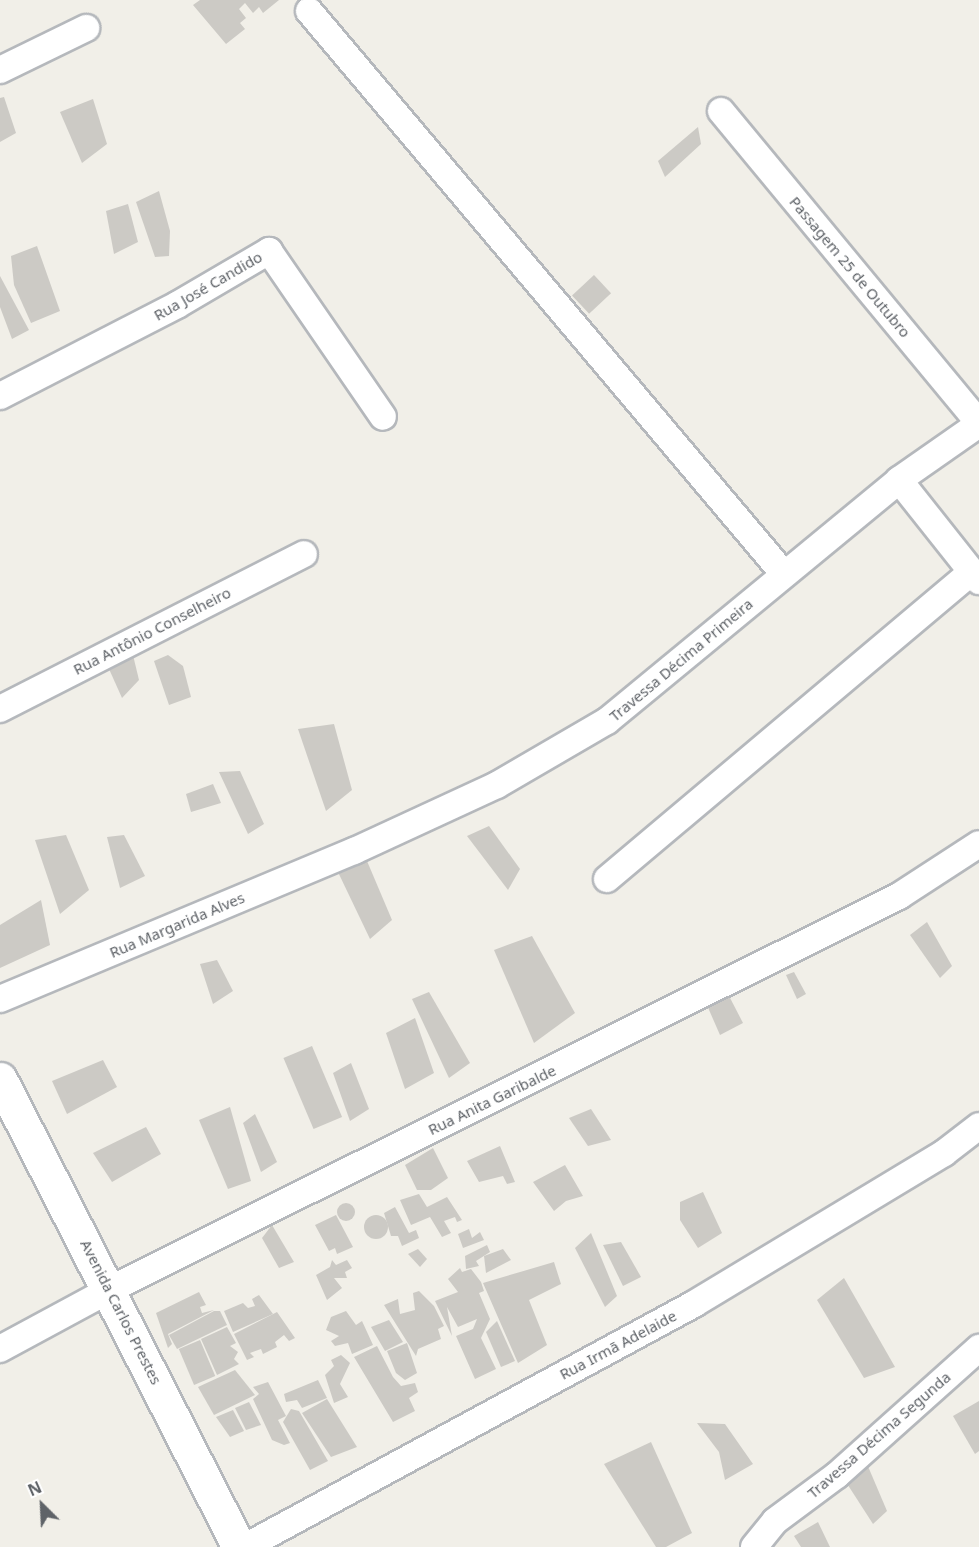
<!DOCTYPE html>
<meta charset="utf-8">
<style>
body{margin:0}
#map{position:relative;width:979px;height:1547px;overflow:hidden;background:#f1efe8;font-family:"Noto Sans",sans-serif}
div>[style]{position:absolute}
.building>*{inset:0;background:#cccac5;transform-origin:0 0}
.round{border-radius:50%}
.roads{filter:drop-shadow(2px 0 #b5b8bc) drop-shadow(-2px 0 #b5b8bc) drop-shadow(0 2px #b5b8bc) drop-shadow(0 -2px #b5b8bc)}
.minor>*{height:26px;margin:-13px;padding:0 13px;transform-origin:13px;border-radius:13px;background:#fff}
.tertiary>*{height:33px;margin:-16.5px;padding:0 16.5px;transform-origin:16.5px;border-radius:16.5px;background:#fff}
span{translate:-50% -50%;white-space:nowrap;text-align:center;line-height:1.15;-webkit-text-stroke:4.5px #fff;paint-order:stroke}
.street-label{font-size:15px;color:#5f6368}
.north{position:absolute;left:12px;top:1475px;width:60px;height:60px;-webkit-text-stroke:4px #fff;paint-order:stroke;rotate:336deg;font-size:16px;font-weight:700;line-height:24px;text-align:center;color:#5f6368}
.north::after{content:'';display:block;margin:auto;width:21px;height:27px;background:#5f6368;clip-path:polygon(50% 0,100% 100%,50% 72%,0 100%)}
</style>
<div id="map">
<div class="building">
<i style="clip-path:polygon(200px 0,279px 0,263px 13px,259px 7px,253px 13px,245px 3px,239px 9px,246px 18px,240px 23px,245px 29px,226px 44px,193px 5px)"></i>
<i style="clip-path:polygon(4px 97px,16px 133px,0 142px,0 98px)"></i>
<i style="clip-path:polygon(93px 99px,107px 144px,82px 163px,60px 112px)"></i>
<i style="clip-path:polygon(698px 127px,701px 144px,665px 177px,658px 161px)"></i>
<i style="clip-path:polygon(159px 191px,170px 231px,169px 256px,155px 257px,136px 202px)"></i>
<i style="clip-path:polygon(128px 204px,138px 242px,114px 254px,106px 211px)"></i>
<i style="clip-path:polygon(37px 246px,60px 311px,31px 323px,14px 285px,11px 256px)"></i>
<i style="left:594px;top:275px;width:25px;height:30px;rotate:47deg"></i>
<i style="clip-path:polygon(0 276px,29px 330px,12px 339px,0 307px)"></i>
<i style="clip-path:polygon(132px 651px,139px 680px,122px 698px,105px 660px)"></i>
<i style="clip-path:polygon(168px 655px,183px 666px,191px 697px,169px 705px,154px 661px)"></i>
<i style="clip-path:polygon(334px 724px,352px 790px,326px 811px,298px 729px)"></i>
<i style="clip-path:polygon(240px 771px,264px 824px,248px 834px,219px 772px)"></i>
<i style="clip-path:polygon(213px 784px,221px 803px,191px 812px,186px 794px)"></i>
<i style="clip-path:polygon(489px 826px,520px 869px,508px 890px,467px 836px)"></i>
<i style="clip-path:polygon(66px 835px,89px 890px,60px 914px,35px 840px)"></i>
<i style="clip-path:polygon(124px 835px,145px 876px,120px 888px,107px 837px)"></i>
<i style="clip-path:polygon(367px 861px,392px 920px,370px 939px,337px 870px)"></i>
<i style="clip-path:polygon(41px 900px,50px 945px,0 968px,0 925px)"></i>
<i style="clip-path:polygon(927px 922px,952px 966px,940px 978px,910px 935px)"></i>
<i style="clip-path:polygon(532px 936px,575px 1013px,534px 1043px,494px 950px)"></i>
<i style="clip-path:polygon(217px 960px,233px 991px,213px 1004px,200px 964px)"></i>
<i style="clip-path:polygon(794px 972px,806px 994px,797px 999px,786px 975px)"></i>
<i style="clip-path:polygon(429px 992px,470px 1063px,449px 1078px,412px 999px)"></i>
<i style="clip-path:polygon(728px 994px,743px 1023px,720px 1035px,706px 1003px)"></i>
<i style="clip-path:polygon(415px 1018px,434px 1073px,405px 1089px,386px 1033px)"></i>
<i style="left:312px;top:1046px;width:77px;height:31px;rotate:67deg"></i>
<i style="clip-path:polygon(103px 1060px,117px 1087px,67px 1114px,52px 1081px)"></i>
<i style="clip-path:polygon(351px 1063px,369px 1109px,350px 1121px,333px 1073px)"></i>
<i style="clip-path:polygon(230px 1107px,251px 1181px,228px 1189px,199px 1120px)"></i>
<i style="clip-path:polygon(591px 1109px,611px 1140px,588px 1146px,569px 1118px)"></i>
<i style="clip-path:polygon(255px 1114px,277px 1162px,261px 1172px,243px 1123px)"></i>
<i style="clip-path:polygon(146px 1127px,161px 1154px,112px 1182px,93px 1153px)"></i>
<i style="clip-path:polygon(500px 1146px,515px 1182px,507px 1184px,503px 1176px,479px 1182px,467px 1161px)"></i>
<i style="clip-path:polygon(433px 1148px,448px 1178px,431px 1190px,417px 1190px,405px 1165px)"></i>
<i style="clip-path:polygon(565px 1165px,583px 1196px,566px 1201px,554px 1211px,533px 1182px)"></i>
<i style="clip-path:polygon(703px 1192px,722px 1233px,698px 1248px,680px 1220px,680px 1202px)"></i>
<i style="clip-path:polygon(419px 1194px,427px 1207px,447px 1197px,462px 1220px,457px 1222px,455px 1217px,444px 1221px,451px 1233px,442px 1237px,430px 1217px,411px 1225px,400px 1200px)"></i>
<i class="round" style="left:337px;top:1203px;width:18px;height:18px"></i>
<i style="clip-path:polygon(395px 1207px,409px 1233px,416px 1230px,419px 1238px,402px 1246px,398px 1236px,391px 1236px,384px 1213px)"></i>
<i class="round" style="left:364px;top:1215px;width:24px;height:24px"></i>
<i style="clip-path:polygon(336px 1215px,353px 1247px,337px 1254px,335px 1248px,329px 1251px,315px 1225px)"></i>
<i style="clip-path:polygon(272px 1225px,294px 1262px,279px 1268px,262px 1238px)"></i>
<i style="clip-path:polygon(469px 1229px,472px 1238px,480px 1232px,484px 1240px,463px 1248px,458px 1234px)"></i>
<i style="clip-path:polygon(591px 1233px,617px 1296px,605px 1307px,575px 1248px)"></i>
<i style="clip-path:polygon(621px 1242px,641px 1277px,623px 1286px,603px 1245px)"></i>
<i style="clip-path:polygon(487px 1245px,490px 1252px,476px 1261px,479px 1266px,466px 1269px,465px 1256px)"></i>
<i style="clip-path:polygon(418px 1249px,427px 1259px,420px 1267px,408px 1254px)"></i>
<i style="clip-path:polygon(503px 1249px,511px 1260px,486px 1273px,484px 1256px)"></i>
<i style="clip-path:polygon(332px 1260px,336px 1265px,347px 1260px,352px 1268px,345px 1272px,347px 1278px,334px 1278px,342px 1288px,327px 1300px,316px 1275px,330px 1267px)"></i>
<i style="clip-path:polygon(554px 1262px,561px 1284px,529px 1300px,547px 1345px,518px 1363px,483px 1283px)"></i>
<i style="clip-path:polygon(460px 1268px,462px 1272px,471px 1269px,481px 1282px,484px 1291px,479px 1293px,490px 1319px,481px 1338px,496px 1369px,475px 1379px,456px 1336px,473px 1329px,477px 1319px,458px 1327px,447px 1307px,452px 1336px,435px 1301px,458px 1292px,448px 1279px)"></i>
<i style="clip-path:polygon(844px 1278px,895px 1367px,864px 1378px,817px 1300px)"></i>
<i style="clip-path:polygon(419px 1291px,434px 1306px,444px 1326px,438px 1329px,441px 1339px,418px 1349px,416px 1356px,384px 1305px,398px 1299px,400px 1314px,415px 1310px,413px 1293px)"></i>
<i style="clip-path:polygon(199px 1292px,206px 1305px,200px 1307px,202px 1313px,214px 1310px,168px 1334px,172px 1344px,168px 1348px,156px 1313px)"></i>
<i style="clip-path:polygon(259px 1295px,273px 1314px,233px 1332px,224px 1311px,243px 1303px,248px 1308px,255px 1306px,252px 1299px)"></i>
<i style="clip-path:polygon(214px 1311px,220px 1311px,227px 1325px,177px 1349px,169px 1335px)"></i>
<i style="clip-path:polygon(346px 1311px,356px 1325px,362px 1321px,373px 1345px,352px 1354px,348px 1343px,335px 1346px,331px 1341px,339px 1336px,326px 1330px,331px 1317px)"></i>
<i style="clip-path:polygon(277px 1312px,295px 1338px,289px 1341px,284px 1335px,275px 1342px,277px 1347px,263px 1354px,261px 1349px,250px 1353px,254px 1357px,247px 1360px,234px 1334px)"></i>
<i style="clip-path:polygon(389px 1320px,403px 1342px,385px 1351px,371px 1327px)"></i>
<i style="clip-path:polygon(497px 1321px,515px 1361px,501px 1367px,486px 1332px)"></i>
<i style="clip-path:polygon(227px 1327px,236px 1343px,230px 1346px,238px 1352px,234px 1359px,239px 1364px,217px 1375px,201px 1339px)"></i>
<i style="left:200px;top:1340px;width:39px;height:23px;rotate:67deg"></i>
<i style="clip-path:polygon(407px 1343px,417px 1373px,405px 1380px,396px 1373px,387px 1351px)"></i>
<i style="clip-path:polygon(377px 1346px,393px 1377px,401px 1386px,415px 1383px,418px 1392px,409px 1398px,415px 1411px,393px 1422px,354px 1357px)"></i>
<i style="clip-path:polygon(341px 1355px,350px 1363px,340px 1384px,348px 1397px,334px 1403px,325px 1375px,334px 1366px,331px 1360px)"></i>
<i style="clip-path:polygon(235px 1370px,255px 1395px,214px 1415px,198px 1387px)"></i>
<i style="clip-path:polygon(318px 1380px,327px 1398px,302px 1408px,297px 1400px,286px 1402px,284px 1394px)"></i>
<i style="clip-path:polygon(268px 1382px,286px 1416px,278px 1420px,290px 1443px,284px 1445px,272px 1440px,253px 1399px,259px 1394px,253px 1387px)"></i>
<i style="clip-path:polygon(327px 1399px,357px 1447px,331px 1457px,302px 1413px)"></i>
<i style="clip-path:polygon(979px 1401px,979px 1451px,975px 1454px,953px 1416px)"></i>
<i style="clip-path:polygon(249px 1402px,261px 1425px,246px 1430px,235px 1408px)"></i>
<i style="clip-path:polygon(291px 1409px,299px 1411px,328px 1461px,310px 1470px,283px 1422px)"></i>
<i style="clip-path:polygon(233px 1410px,244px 1431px,230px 1437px,216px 1417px)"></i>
<i style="clip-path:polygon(697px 1423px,725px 1424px,753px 1464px,725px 1480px,719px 1452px)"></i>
<i style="clip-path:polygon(651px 1442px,692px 1533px,666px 1547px,656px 1547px,604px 1464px)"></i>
<i style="clip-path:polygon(867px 1464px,887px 1511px,873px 1524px,844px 1479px)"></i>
<i style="clip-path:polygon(818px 1522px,830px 1547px,801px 1547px,794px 1536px)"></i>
</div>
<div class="roads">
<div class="minor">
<i style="left:309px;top:11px;width:737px;rotate:49.85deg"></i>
<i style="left:0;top:70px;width:96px;rotate:-26deg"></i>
<i style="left:721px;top:111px;width:405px;rotate:50.4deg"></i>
<i style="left:0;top:396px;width:199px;rotate:-27.2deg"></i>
<i style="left:177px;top:305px;width:107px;rotate:-30.4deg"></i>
<i style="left:269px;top:251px;width:201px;rotate:55.5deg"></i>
<i style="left:899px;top:480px;width:129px;rotate:51.6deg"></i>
<i style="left:0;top:709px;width:341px;rotate:-27deg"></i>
<i style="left:607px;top:879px;width:477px;rotate:-40.1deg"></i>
<i style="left:0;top:999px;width:384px;rotate:-22.7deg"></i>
<i style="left:354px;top:851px;width:157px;rotate:-24.8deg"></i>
<i style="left:497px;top:785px;width:127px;rotate:-30.2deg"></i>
<i style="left:607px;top:721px;width:379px;rotate:-39.5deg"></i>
<i style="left:899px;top:480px;width:98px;rotate:-35deg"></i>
<i style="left:0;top:1349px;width:126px;rotate:-28.4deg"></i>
<i style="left:111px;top:1289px;width:881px;rotate:-26.51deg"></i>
<i style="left:899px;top:896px;width:95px;rotate:-33deg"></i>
<i style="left:245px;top:1547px;width:511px;rotate:-28.42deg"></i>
<i style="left:694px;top:1304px;width:292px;rotate:-31.1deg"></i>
<i style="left:944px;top:1153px;width:44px;rotate:-37.6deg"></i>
<i style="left:754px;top:1547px;width:33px;rotate:-51deg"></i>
<i style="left:775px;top:1521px;width:77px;rotate:-36.6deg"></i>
<i style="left:837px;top:1475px;width:191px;rotate:-41.8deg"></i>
</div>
<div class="tertiary">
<i style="left:0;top:1079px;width:525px;rotate:62.95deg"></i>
</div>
</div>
<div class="street-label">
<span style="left:850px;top:267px;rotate:50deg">Passagem 25 de Outubro</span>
<span style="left:208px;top:286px;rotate:-30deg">Rua José Candido</span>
<span style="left:152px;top:631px;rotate:-27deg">Rua Antônio Conselheiro</span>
<span style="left:681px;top:660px;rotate:-40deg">Travessa Décima Primeira</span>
<span style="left:177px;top:925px;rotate:-23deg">Rua Margarida Alves</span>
<span style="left:492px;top:1100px;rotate:-26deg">Rua Anita Garibalde</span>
<span style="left:121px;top:1312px;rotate:63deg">Avenida Carlos Prestes</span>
<span style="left:618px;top:1345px;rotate:-28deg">Rua Irmã Adelaide</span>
<span style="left:879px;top:1435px;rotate:-41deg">Travessa Décima Segunda</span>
</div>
<div class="north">N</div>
</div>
